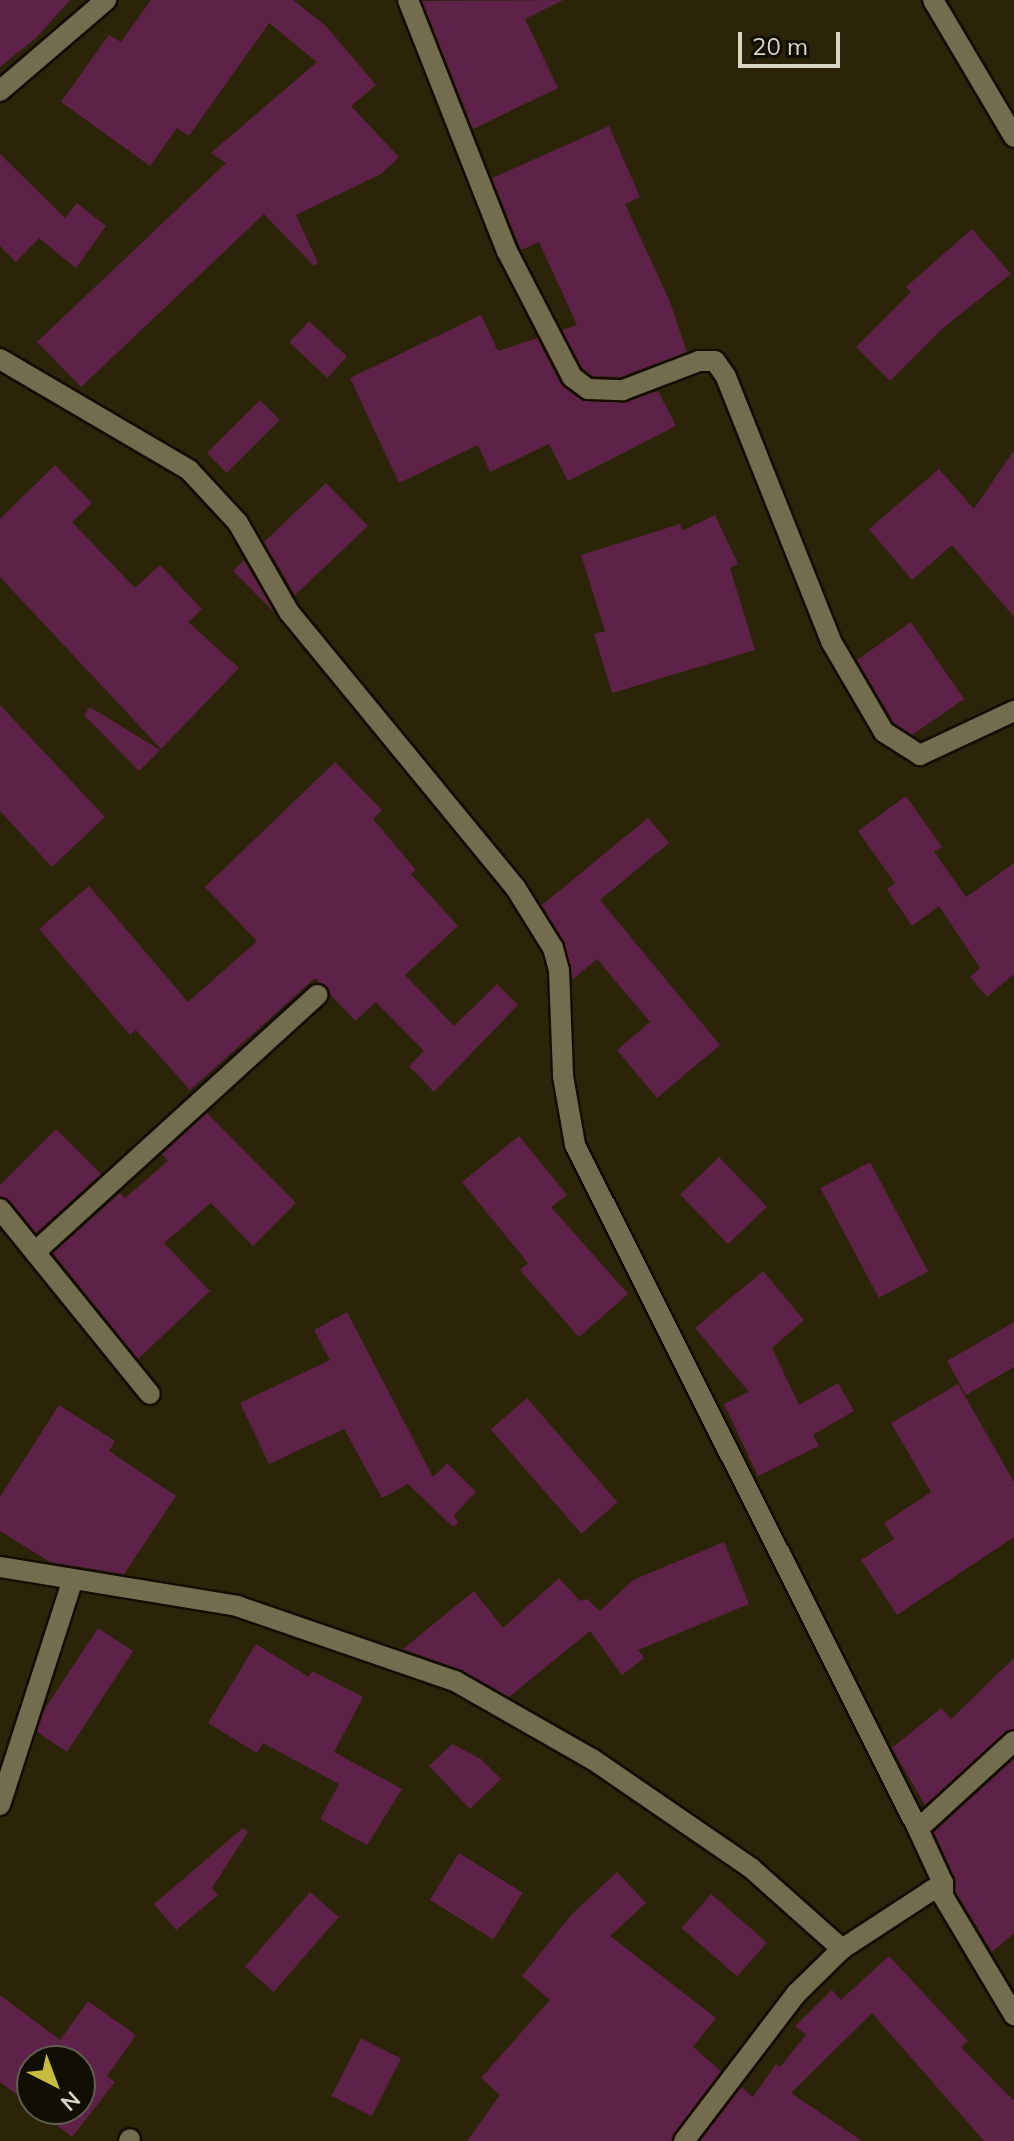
<!DOCTYPE html>
<style>
body{margin:0}
#map{position:relative;width:1014px;height:2141px;overflow:hidden;background:#2b2409;font-family:Mulish,sans-serif}
div>[style]{position:absolute}
.building>*{inset:0;background:#5e2249;transform-origin:0 0}
.roads{filter:drop-shadow(2px 0 #140d00) drop-shadow(-2px 0 #140d00) drop-shadow(0 2px #140d00) drop-shadow(0 -2px #140d00)}
.street>*{height:20px;margin:-10px;padding:0 10px;transform-origin:10px;border-radius:10px;background:#746c4f}
span{translate:-50% -50%;white-space:nowrap;text-align:center;line-height:1.15;-webkit-text-stroke:6px #110e04;paint-order:stroke}
.north{position:absolute;left:16px;top:2045px;width:80px;height:80px;box-sizing:border-box;background:#110e04;border:2px solid #615e51;border-radius:50%;rotate:138deg;font-size:22px;font-weight:700;line-height:32px;text-align:center;color:#d9d5c5}
.north::after{content:'';display:block;margin:auto;width:28px;height:36px;background:#c5bc3d;clip-path:polygon(50% 0,100% 100%,50% 72%,0 100%)}
.scale{position:absolute;left:738px;top:32px;width:102px;height:36px;box-sizing:border-box;border:4px solid #d9d5c5;border-top:0;padding-left:10px;font-size:24px;line-height:28px;white-space:nowrap;color:#d9d5c5;-webkit-text-stroke:6px #110e04;paint-order:stroke}
</style>
<div id="map">
<div class="building">
<i style="clip-path:polygon(0 0,70px 0,36px 38px,0 67px)"></i>
<i style="clip-path:polygon(151px 0,293px 0,325px 25px,376px 85px,351px 106px,399px 157px,381px 174px,296px 215px,318px 263px,314px 266px,264px 214px,81px 387px,37px 342px,226px 163px,211px 153px,317px 62px,269px 23px,189px 136px,177px 128px,150px 166px,61px 102px,109px 35px,121px 42px)"></i>
<i style="clip-path:polygon(563px 0,525px 19px,558px 88px,473px 129px,422px 1px)"></i>
<i style="clip-path:polygon(609px 126px,640px 197px,625px 204px,670px 302px,687px 352px,621px 377px,592px 376px,582px 368px,562px 330px,577px 325px,539px 242px,521px 250px,492px 178px)"></i>
<i style="clip-path:polygon(0 154px,65px 218px,77px 203px,106px 226px,76px 268px,39px 238px,16px 262px,0 246px)"></i>
<i style="clip-path:polygon(972px 229px,1011px 274px,942px 329px,890px 381px,856px 347px,911px 292px,906px 287px)"></i>
<i style="clip-path:polygon(481px 315px,498px 351px,537px 338px,561px 384px,580px 399px,623px 403px,658px 391px,676px 426px,568px 481px,549px 444px,490px 472px,478px 445px,399px 483px,350px 378px)"></i>
<i style="left:309px;top:321px;width:52px;height:29px;rotate:43deg"></i>
<i style="left:260px;top:400px;width:28px;height:75px;rotate:45deg"></i>
<i style="clip-path:polygon(1014px 450px,1014px 617px,952px 545px,912px 580px,869px 529px,939px 469px,974px 509px)"></i>
<i style="clip-path:polygon(55px 465px,92px 503px,72px 522px,135px 588px,160px 565px,202px 609px,188px 622px,239px 668px,161px 749px,0 577px,0 519px)"></i>
<i style="clip-path:polygon(326px 483px,368px 526px,295px 595px,264px 542px)"></i>
<i style="clip-path:polygon(715px 515px,738px 564px,730px 568px,755px 650px,612px 693px,594px 634px,605px 631px,581px 555px,680px 524px,682px 531px)"></i>
<i style="clip-path:polygon(244px 560px,275px 613px,233px 571px)"></i>
<i style="clip-path:polygon(911px 622px,964px 699px,912px 735px,894px 723px,857px 660px)"></i>
<i style="clip-path:polygon(0 705px,105px 817px,52px 867px,0 811px)"></i>
<i style="clip-path:polygon(90px 707px,160px 750px,139px 771px,84px 715px)"></i>
<i style="clip-path:polygon(335px 762px,382px 810px,373px 819px,416px 870px,411px 874px,458px 926px,405px 975px,454px 1026px,497px 984px,518px 1005px,434px 1092px,409px 1066px,424px 1051px,376px 1002px,355px 1021px,315px 978px,190px 1090px,136px 1030px,130px 1035px,39px 929px,89px 886px,188px 1002px,257px 941px,205px 887px)"></i>
<i style="clip-path:polygon(906px 796px,942px 847px,934px 852px,966px 897px,1014px 863px,1014px 974px,987px 997px,970px 977px,980px 968px,939px 906px,912px 926px,887px 889px,895px 883px,858px 831px)"></i>
<i style="clip-path:polygon(648px 818px,669px 843px,600px 900px,720px 1045px,657px 1098px,617px 1050px,650px 1022px,597px 959px,572px 980px,565px 944px,542px 905px)"></i>
<i style="clip-path:polygon(207px 1113px,296px 1203px,253px 1246px,211px 1203px,164px 1243px,210px 1291px,138px 1359px,53px 1253px,120px 1193px,125px 1198px,168px 1161px,162px 1154px)"></i>
<i style="clip-path:polygon(56px 1129px,101px 1174px,36px 1233px,10px 1201px,0 1196px,0 1185px)"></i>
<i style="clip-path:polygon(519px 1136px,567px 1195px,551px 1207px,628px 1294px,579px 1337px,520px 1270px,528px 1263px,462px 1182px)"></i>
<i style="left:719px;top:1157px;width:69px;height:54px;rotate:46deg"></i>
<i style="left:870px;top:1162px;width:124px;height:56px;rotate:62deg"></i>
<i style="clip-path:polygon(763px 1271px,804px 1320px,772px 1348px,799px 1405px,838px 1383px,854px 1411px,813px 1435px,819px 1446px,758px 1476px,724px 1404px,749px 1392px,695px 1328px)"></i>
<i style="clip-path:polygon(347px 1312px,433px 1477px,447px 1463px,476px 1492px,454px 1515px,458px 1523px,453px 1527px,408px 1484px,382px 1498px,344px 1429px,269px 1464px,240px 1403px,330px 1360px,314px 1330px)"></i>
<i style="clip-path:polygon(1014px 1322px,1014px 1367px,966px 1395px,947px 1361px)"></i>
<i style="clip-path:polygon(958px 1384px,1014px 1482px,1014px 1537px,897px 1615px,861px 1560px,894px 1539px,884px 1523px,931px 1492px,891px 1423px)"></i>
<i style="left:527px;top:1398px;width:138px;height:48px;rotate:49deg"></i>
<i style="clip-path:polygon(59px 1405px,115px 1441px,109px 1451px,176px 1496px,124px 1574px,50px 1562px,0 1531px,0 1497px)"></i>
<i style="clip-path:polygon(724px 1542px,749px 1604px,638px 1650px,644px 1658px,622px 1675px,590px 1631px,509px 1697px,459px 1669px,403px 1649px,474px 1591px,503px 1628px,559px 1578px,580px 1601px,587px 1599px,600px 1611px,633px 1580px)"></i>
<i style="clip-path:polygon(98px 1628px,133px 1651px,67px 1752px,37px 1732px,44px 1710px)"></i>
<i style="clip-path:polygon(256px 1644px,309px 1677px,312px 1671px,363px 1697px,334px 1752px,402px 1789px,367px 1845px,320px 1819px,339px 1784px,263px 1743px,257px 1753px,208px 1723px)"></i>
<i style="clip-path:polygon(1014px 1658px,1014px 1728px,925px 1805px,892px 1748px,941px 1708px,951px 1719px)"></i>
<i style="clip-path:polygon(452px 1744px,481px 1759px,501px 1779px,470px 1809px,429px 1766px)"></i>
<i style="clip-path:polygon(1014px 1759px,1014px 1933px,992px 1952px,956px 1892px,955px 1878px,934px 1832px)"></i>
<i style="clip-path:polygon(243px 1828px,248px 1832px,212px 1888px,218px 1895px,176px 1930px,154px 1904px)"></i>
<i style="left:459px;top:1853px;width:75px;height:55px;rotate:32deg"></i>
<i style="clip-path:polygon(617px 1872px,646px 1903px,610px 1936px,716px 2018px,693px 2047px,721px 2071px,671px 2141px,467px 2141px,500px 2095px,481px 2078px,550px 2000px,522px 1976px,572px 1914px)"></i>
<i style="left:310px;top:1892px;width:38px;height:99px;rotate:41deg"></i>
<i style="left:711px;top:1894px;width:74px;height:45px;rotate:41deg"></i>
<i style="clip-path:polygon(889px 1956px,968px 2041px,961px 2047px,1014px 2101px,1014px 2141px,984px 2141px,872px 2013px,791px 2093px,862px 2141px,700px 2141px,741px 2087px,753px 2097px,776px 2064px,780px 2067px,806px 2035px,795px 2026px,832px 1990px,841px 2000px)"></i>
<i style="clip-path:polygon(0 1995px,60px 2040px,88px 2001px,136px 2035px,107px 2076px,115px 2082px,72px 2137px,36px 2109px,80px 2109px,80px 2061px,32px 2061px,32px 2106px,0 2082px)"></i>
<i style="left:361px;top:2038px;width:45px;height:65px;rotate:27deg"></i>
</div>
<div class="roads">
<div class="street">
<i style="left:408px;top:0;width:270px;rotate:68.5deg"></i>
<i style="left:507px;top:251px;width:142px;rotate:62.7deg"></i>
<i style="left:572px;top:377px;width:20px;rotate:37deg"></i>
<i style="left:588px;top:389px;width:35px;rotate:2deg"></i>
<i style="left:623px;top:390px;width:81px;rotate:-20.9deg"></i>
<i style="left:699px;top:361px;width:16px"></i>
<i style="left:715px;top:361px;width:19px;rotate:55deg"></i>
<i style="left:726px;top:377px;width:286px;rotate:68.3deg"></i>
<i style="left:832px;top:643px;width:103px;rotate:59.7deg"></i>
<i style="left:884px;top:732px;width:43px;rotate:32.6deg"></i>
<i style="left:920px;top:755px;width:104px;rotate:-25.1deg"></i>
<i style="left:933px;top:0;width:159px;rotate:59.4deg"></i>
<i style="left:0;top:91px;width:140px;rotate:-40.6deg"></i>
<i style="left:0;top:359px;width:219px;rotate:30.4deg"></i>
<i style="left:189px;top:470px;width:72px;rotate:47.2deg"></i>
<i style="left:238px;top:523px;width:103px;rotate:60.2deg"></i>
<i style="left:289px;top:612px;width:356px;rotate:50.6deg"></i>
<i style="left:515px;top:887px;width:72px;rotate:58.1deg"></i>
<i style="left:553px;top:948px;width:23px;rotate:75deg"></i>
<i style="left:559px;top:970px;width:106px;rotate:87.8deg"></i>
<i style="left:563px;top:1076px;width:70px;rotate:80.1deg"></i>
<i style="left:575px;top:1145px;width:765px;rotate:63.37deg"></i>
<i style="left:918px;top:1829px;width:60px;rotate:65.2deg"></i>
<i style="left:943px;top:1883px;width:13px;rotate:90deg"></i>
<i style="left:943px;top:1896px;width:139px;rotate:59.2deg"></i>
<i style="left:0;top:1209px;width:238px;rotate:51deg"></i>
<i style="left:35px;top:1252px;width:382px;rotate:-42.3deg"></i>
<i style="left:0;top:1567px;width:240px;rotate:9.3deg"></i>
<i style="left:237px;top:1606px;width:231px;rotate:19deg"></i>
<i style="left:455px;top:1681px;width:158px;rotate:29.7deg"></i>
<i style="left:592px;top:1759px;width:193px;rotate:34.4deg"></i>
<i style="left:751px;top:1868px;width:122px;rotate:41.7deg"></i>
<i style="left:0;top:1805px;width:237px;rotate:-72.1deg"></i>
<i style="left:918px;top:1829px;width:130px;rotate:-42.5deg"></i>
<i style="left:129px;top:2141px;width:2px;rotate:-63deg"></i>
<i style="left:684px;top:2141px;width:185px;rotate:-52.7deg"></i>
<i style="left:796px;top:1994px;width:64px;rotate:-44.4deg"></i>
<i style="left:842px;top:1949px;width:121px;rotate:-33.2deg"></i>
</div>
</div>
<div class="north">N</div>
<div class="scale">20 m</div>
</div>
